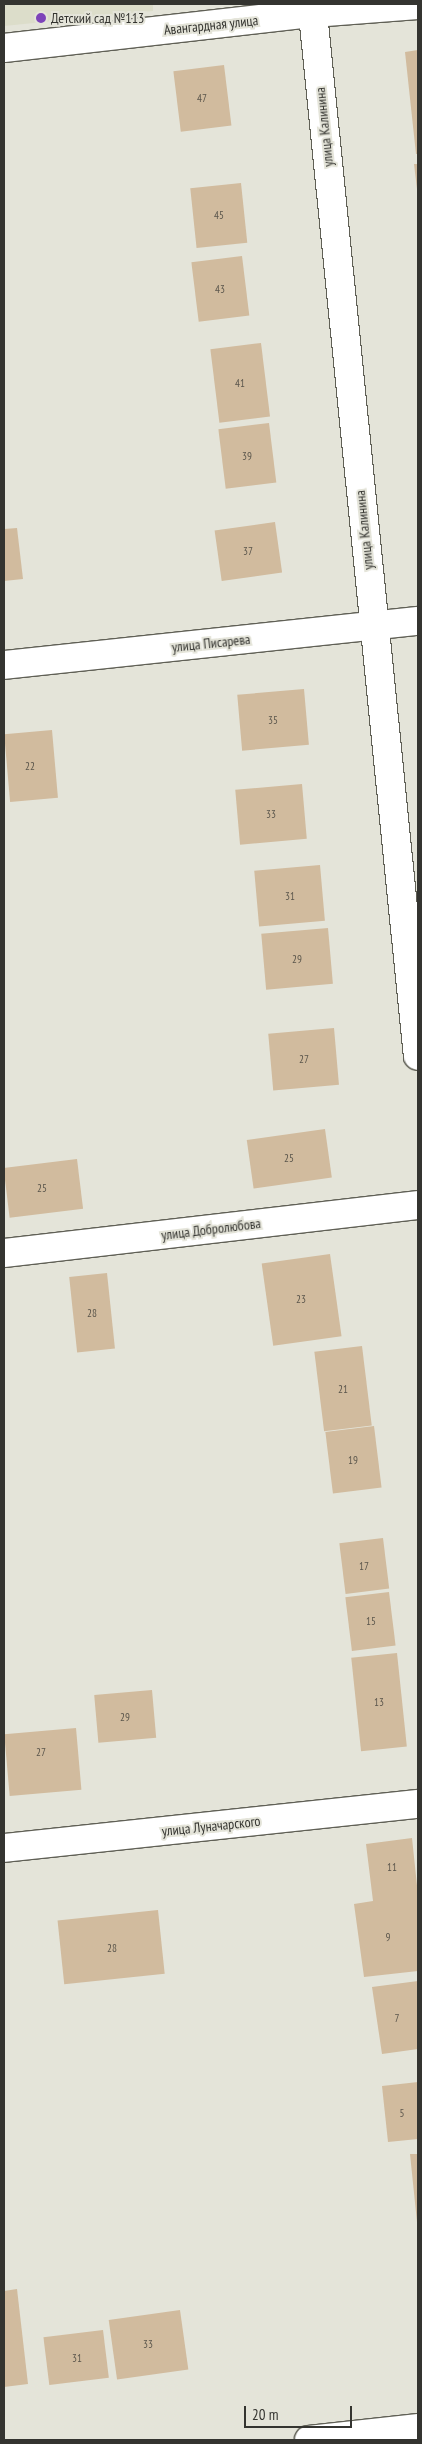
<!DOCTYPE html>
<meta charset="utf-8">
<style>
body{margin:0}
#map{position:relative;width:422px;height:2444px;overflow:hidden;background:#e4e4d9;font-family:"PT Sans Narrow",sans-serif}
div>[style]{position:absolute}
.built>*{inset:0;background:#dcddca}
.building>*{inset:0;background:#d1bb9e;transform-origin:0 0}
.roads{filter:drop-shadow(1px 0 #606056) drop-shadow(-1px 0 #606056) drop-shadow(0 1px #606056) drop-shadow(0 -1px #606056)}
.minor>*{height:28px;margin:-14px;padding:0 14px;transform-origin:14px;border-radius:14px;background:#fff}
.dots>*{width:14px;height:14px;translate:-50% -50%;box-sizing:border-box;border:2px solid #e4e4d9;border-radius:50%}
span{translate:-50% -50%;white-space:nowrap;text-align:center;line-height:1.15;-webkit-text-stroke:4px #e4e4d9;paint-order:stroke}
.number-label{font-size:11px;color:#5b564c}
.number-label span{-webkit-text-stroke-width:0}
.poi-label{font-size:14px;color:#343430}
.left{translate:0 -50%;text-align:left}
.street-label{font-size:14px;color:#343430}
.frame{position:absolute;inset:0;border:5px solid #343430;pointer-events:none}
.scale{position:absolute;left:244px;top:2406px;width:108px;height:22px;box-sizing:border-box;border:2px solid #343430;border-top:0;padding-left:6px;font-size:15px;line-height:18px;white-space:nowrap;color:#343430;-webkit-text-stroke:4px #e4e4d9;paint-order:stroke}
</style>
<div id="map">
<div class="built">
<i style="clip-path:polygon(4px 4px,153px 4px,153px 11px,4px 26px)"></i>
</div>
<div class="building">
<i style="clip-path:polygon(418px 50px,418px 154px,416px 154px,405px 52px)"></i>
<i style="left:224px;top:65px;width:61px;height:51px;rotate:83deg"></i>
<i style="clip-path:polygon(414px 164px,418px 164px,418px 189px,417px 189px)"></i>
<i style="left:241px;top:183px;width:60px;height:51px;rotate:84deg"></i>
<i style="left:242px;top:256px;width:60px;height:51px;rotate:83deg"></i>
<i style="left:261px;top:343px;width:74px;height:51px;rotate:83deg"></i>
<i style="left:269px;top:423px;width:60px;height:51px;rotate:83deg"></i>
<i style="left:275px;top:522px;width:51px;height:61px;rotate:82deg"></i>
<i style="clip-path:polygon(17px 528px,23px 579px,4px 581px,4px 529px)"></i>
<i style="left:304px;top:689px;width:56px;height:67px;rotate:85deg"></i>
<i style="left:52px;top:730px;width:68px;height:48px;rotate:85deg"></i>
<i style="left:302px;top:784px;width:55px;height:67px;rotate:85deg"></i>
<i style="left:320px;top:865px;width:56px;height:66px;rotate:85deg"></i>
<i style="left:328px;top:928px;width:56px;height:67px;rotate:85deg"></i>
<i style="left:334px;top:1028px;width:57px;height:66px;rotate:85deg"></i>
<i style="left:325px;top:1129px;width:49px;height:79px;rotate:82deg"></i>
<i style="left:77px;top:1159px;width:50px;height:74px;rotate:83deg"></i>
<i style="left:330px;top:1254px;width:83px;height:69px;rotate:82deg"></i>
<i style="left:107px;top:1273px;width:76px;height:38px;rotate:84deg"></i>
<i style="left:362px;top:1346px;width:80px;height:48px;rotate:83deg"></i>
<i style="left:374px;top:1426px;width:62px;height:49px;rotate:83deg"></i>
<i style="left:383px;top:1538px;width:51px;height:44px;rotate:83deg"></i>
<i style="left:389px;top:1592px;width:54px;height:44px;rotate:83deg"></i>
<i style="left:397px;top:1653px;width:94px;height:46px;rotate:84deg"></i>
<i style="left:152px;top:1690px;width:48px;height:58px;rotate:85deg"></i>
<i style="left:76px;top:1728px;width:62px;height:72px;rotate:85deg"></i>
<i style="clip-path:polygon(412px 1838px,418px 1895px,405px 1896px,418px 1895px,418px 1971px,364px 1977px,354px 1904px,373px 1901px,366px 1844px)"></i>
<i style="left:158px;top:1910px;width:64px;height:101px;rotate:84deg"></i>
<i style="clip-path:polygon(418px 1981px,418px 2049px,382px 2054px,372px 1987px)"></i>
<i style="clip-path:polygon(418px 2082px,418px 2139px,388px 2142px,382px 2086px)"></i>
<i style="clip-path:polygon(410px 2154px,418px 2154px,418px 2222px,417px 2222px)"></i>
<i style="clip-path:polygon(17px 2289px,28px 2384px,4px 2387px,4px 2291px)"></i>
<i style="left:180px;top:2310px;width:60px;height:72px;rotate:82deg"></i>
<i style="left:103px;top:2330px;width:48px;height:60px;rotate:83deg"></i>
</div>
<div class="roads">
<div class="minor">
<i style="left:312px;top:4px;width:1057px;rotate:84.25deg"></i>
<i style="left:4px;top:48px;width:311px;rotate:-6.5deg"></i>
<i style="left:313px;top:13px;width:105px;rotate:-4.4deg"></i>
<i style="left:4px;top:665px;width:416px;rotate:-6.1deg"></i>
<i style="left:4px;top:1253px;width:417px;rotate:-6.6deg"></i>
<i style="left:4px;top:1848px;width:416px;rotate:-6.1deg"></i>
<i style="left:309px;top:2440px;width:110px;rotate:-6.3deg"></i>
</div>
</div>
<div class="dots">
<i style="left:41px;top:18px;background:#7d43b9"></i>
</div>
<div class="number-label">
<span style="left:202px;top:98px">47</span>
<span style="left:219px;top:215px">45</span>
<span style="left:220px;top:289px">43</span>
<span style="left:240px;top:383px">41</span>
<span style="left:247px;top:456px">39</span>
<span style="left:248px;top:551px">37</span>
<span style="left:273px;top:720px">35</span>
<span style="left:30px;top:766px">22</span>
<span style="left:271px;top:814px">33</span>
<span style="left:290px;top:896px">31</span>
<span style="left:297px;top:959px">29</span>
<span style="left:304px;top:1059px">27</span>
<span style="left:289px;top:1158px">25</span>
<span style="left:42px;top:1188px">25</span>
<span style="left:301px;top:1299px">23</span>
<span style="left:92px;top:1313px">28</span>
<span style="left:343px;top:1389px">21</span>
<span style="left:353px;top:1460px">19</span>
<span style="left:364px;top:1566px">17</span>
<span style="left:371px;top:1621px">15</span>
<span style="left:379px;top:1702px">13</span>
<span style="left:125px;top:1717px">29</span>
<span style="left:41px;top:1752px">27</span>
<span style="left:392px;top:1867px">11</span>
<span style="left:388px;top:1937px">9</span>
<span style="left:112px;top:1948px">28</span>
<span style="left:397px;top:2018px">7</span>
<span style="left:402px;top:2113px">5</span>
<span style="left:148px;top:2344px">33</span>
<span style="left:77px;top:2358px">31</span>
</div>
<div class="poi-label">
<span class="left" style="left:51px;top:18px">Детский сад №113</span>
</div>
<div class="street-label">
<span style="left:211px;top:25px;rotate:-6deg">Авангардная улица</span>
<span style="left:324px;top:127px;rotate:-96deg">улица Калинина</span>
<span style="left:364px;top:530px;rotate:-96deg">улица Калинина</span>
<span style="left:211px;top:643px;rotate:-6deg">улица Писарева</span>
<span style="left:211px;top:1229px;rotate:-7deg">улица Добролюбова</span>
<span style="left:211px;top:1826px;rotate:-6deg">улица Луначарского</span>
</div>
<div class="frame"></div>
<div class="scale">20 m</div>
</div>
